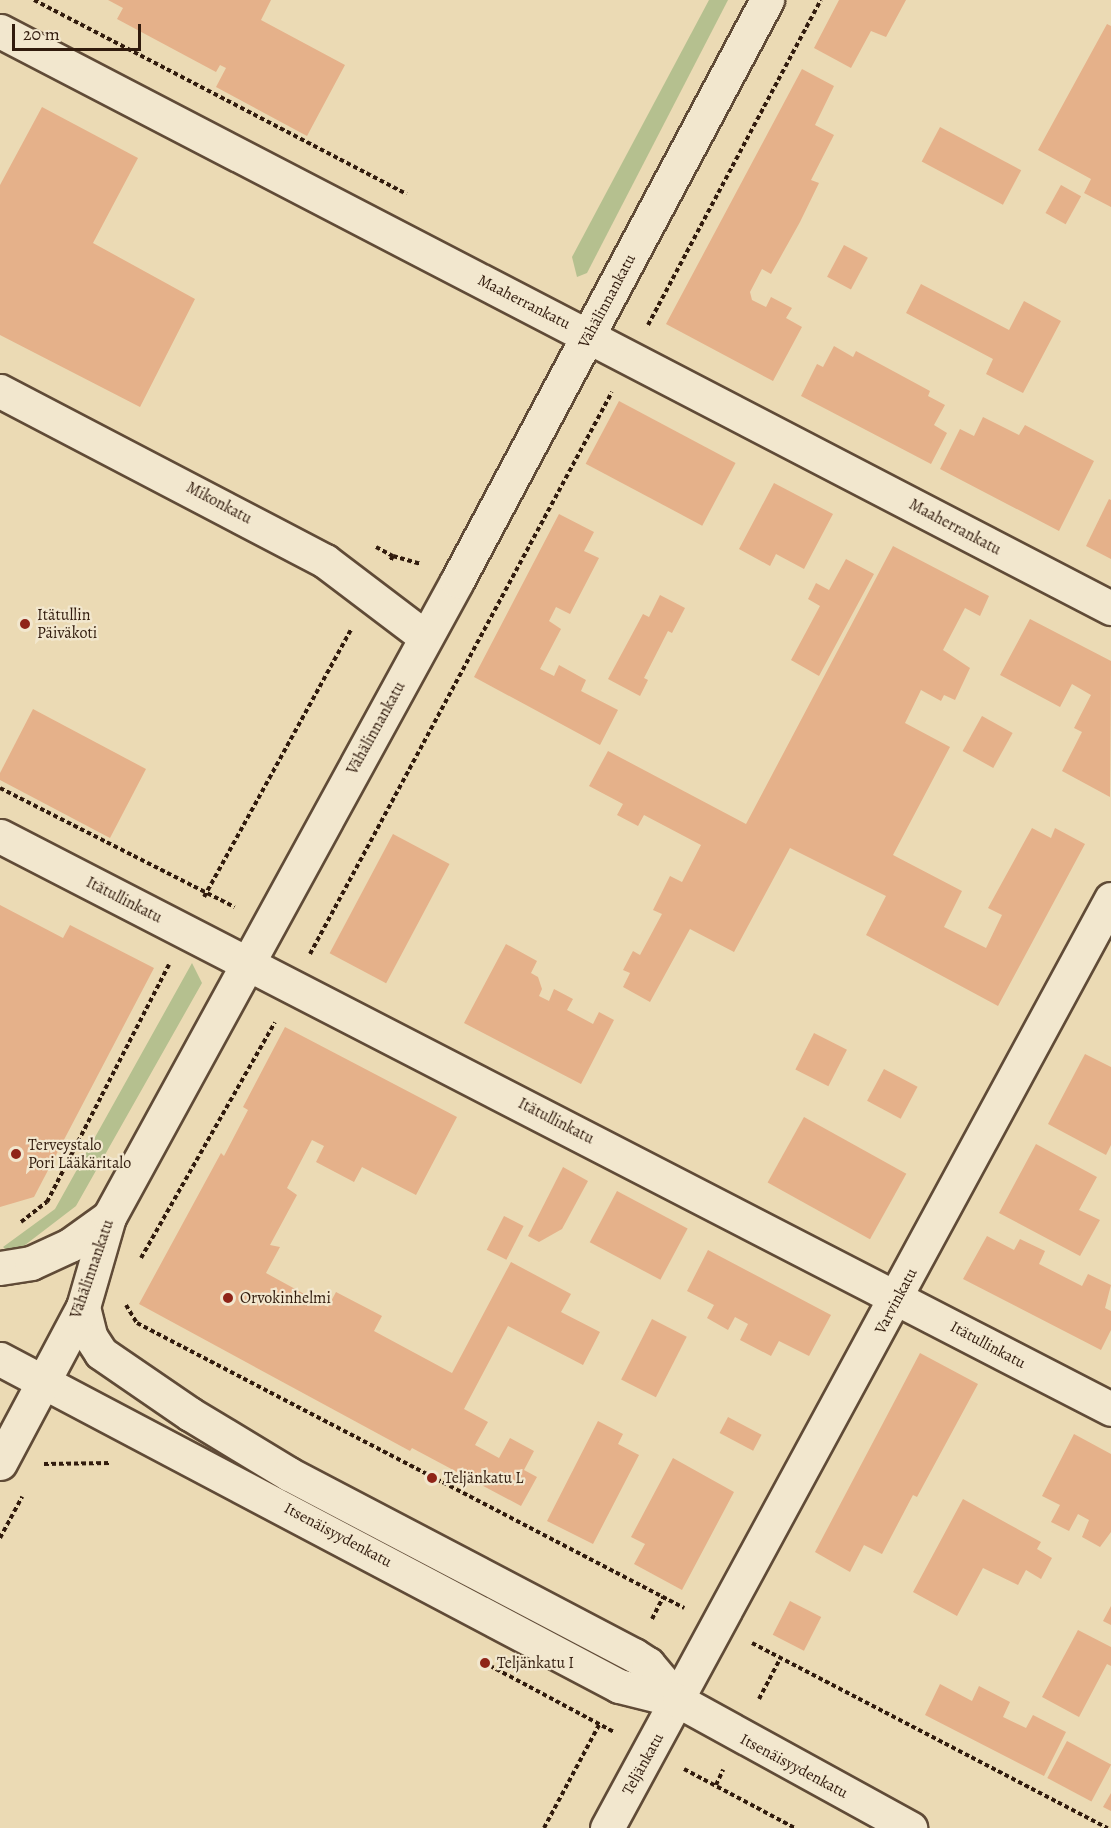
<!DOCTYPE html>
<meta charset="utf-8">
<style>
body{margin:0}
#map{position:relative;width:1111px;height:1828px;overflow:hidden;background:#ebdab4;font-family:Alegreya,serif}
div>[style]{position:absolute}
.green>*{inset:0;background:#b5c08f}
.building>*{inset:0;background:#e5b18a;transform-origin:0 0}
.path>*{height:4px;margin-top:-2px;transform-origin:0;background:repeating-linear-gradient(90deg,#311b0d 0 4.5px,transparent 0 7.5px)}
.roads{filter:drop-shadow(2px 0 #604b37) drop-shadow(-2px 0 #604b37) drop-shadow(0 2px #604b37) drop-shadow(0 -2px #604b37)}
.street>*{height:33px;margin:-16.5px;padding:0 16.5px;transform-origin:16.5px;border-radius:16.5px;background:#f2e7ce}
.secondary>*{height:33px;margin:-16.5px;padding:0 16.5px;transform-origin:16.5px;border-radius:16.5px;background:#f2e7ce}
.dots>*{width:16px;height:16px;translate:-50% -50%;box-sizing:border-box;border:3px solid #f2e7ce;border-radius:50%}
span{translate:-50% -50%;white-space:nowrap;text-align:center;line-height:1.15;-webkit-text-stroke:4.5px #f2e7ce;paint-order:stroke}
.street-label{font-size:16px;color:#311b0d}
.poi-label{font-size:16px;color:#311b0d}
.left{translate:0 -50%;text-align:left}
.scale{position:absolute;left:12px;top:24px;width:129px;height:27px;box-sizing:border-box;border:3px solid #311b0d;border-top:0;padding-left:8px;font-size:18px;line-height:21px;white-space:nowrap;color:#311b0d;-webkit-text-stroke:4px #f2e7ce;paint-order:stroke}
</style>
<div id="map">
<div class="green">
<i style="clip-path:polygon(709px 0,728px 0,587px 273px,577px 277px,572px 257px)"></i>
<i style="clip-path:polygon(192px 963px,202px 983px,76px 1206px,12px 1255px,3px 1247px,55px 1209px)"></i>
</div>
<div class="building">
<i style="clip-path:polygon(108px 0,271px 0,261px 20px,345px 65px,307px 136px,216px 87px,226px 68px,220px 65px,216px 72px,117px 19px,123px 8px)"></i>
<i style="clip-path:polygon(839px 0,906px 0,886px 37px,871px 31px,851px 68px,814px 48px)"></i>
<i style="clip-path:polygon(1107px 24px,1111px 26px,1111px 207px,1084px 193px,1091px 179px,1038px 150px)"></i>
<i style="clip-path:polygon(802px 69px,834px 86px,815px 125px,834px 135px,811px 180px,819px 183px,800px 222px,771px 274px,762px 269px,750px 292px,752px 300px,766px 307px,771px 297px,792px 308px,786px 318px,802px 327px,773px 381px,666px 324px)"></i>
<i style="clip-path:polygon(42px 107px,138px 158px,93px 243px,195px 299px,140px 407px,0 335px,0 185px)"></i>
<i style="left:940px;top:127px;width:92px;height:39px;rotate:28deg"></i>
<i style="left:1061px;top:185px;width:23px;height:32px;rotate:29deg"></i>
<i style="left:844px;top:245px;width:27px;height:36px;rotate:28deg"></i>
<i style="clip-path:polygon(921px 284px,1009px 330px,1024px 301px,1061px 321px,1023px 393px,986px 374px,993px 359px,906px 313px)"></i>
<i style="clip-path:polygon(834px 346px,853px 357px,856px 351px,930px 391px,928px 396px,945px 405px,934px 425px,947px 433px,931px 464px,801px 396px,817px 364px,823px 367px)"></i>
<i style="left:619px;top:401px;width:132px;height:71px;rotate:28deg"></i>
<i style="clip-path:polygon(983px 417px,1019px 435px,1025px 425px,1094px 461px,1059px 531px,940px 469px,960px 429px,974px 436px)"></i>
<i style="clip-path:polygon(774px 483px,833px 514px,804px 569px,776px 554px,770px 566px,739px 549px)"></i>
<i style="clip-path:polygon(1109px 499px,1111px 500px,1111px 559px,1086px 546px)"></i>
<i style="clip-path:polygon(559px 514px,594px 532px,584px 551px,599px 558px,570px 614px,556px 607px,549px 621px,561px 629px,540px 669px,554px 676px,559px 665px,586px 680px,581px 691px,618px 710px,600px 745px,474px 677px)"></i>
<i style="clip-path:polygon(893px 546px,989px 596px,980px 616px,965px 608px,943px 650px,970px 668px,955px 700px,944px 695px,941px 701px,921px 690px,905px 723px,950px 747px,893px 855px,962px 891px,944px 927px,986px 948px,1002px 915px,988px 908px,1032px 828px,1051px 838px,1055px 828px,1085px 844px,998px 1006px,866px 935px,886px 896px,790px 848px,734px 952px,690px 929px,650px 1002px,623px 987px,630px 973px,623px 970px,633px 951px,640px 955px,662px 914px,653px 910px,670px 876px,682px 882px,701px 845px,644px 815px,638px 826px,617px 815px,623px 804px,589px 786px,608px 751px,746px 824px)"></i>
<i style="clip-path:polygon(846px 559px,874px 574px,819px 676px,791px 660px,820px 606px,808px 599px,816px 583px,829px 590px)"></i>
<i style="clip-path:polygon(660px 595px,685px 608px,672px 633px,668px 631px,644px 678px,648px 680px,640px 696px,608px 679px,643px 614px,649px 617px)"></i>
<i style="clip-path:polygon(1030px 619px,1111px 661px,1110px 797px,1062px 771px,1082px 732px,1074px 728px,1091px 695px,1072px 684px,1060px 707px,1000px 675px)"></i>
<i style="clip-path:polygon(33px 709px,146px 769px,110px 838px,0 780px,0 773px)"></i>
<i style="left:982px;top:716px;width:35px;height:40px;rotate:29deg"></i>
<i style="left:393px;top:834px;width:64px;height:135px;rotate:28deg"></i>
<i style="clip-path:polygon(0 905px,63px 938px,70px 925px,154px 968px,34px 1197px,0 1207px)"></i>
<i style="clip-path:polygon(506px 944px,537px 961px,531px 973px,538px 977px,542px 989px,539px 996px,549px 1001px,554px 989px,573px 999px,567px 1010px,593px 1024px,599px 1012px,614px 1020px,581px 1084px,464px 1023px)"></i>
<i style="clip-path:polygon(285px 1027px,457px 1117px,416px 1195px,362px 1167px,354px 1182px,316px 1162px,324px 1146px,312px 1140px,287px 1188px,297px 1195px,270px 1245px,280px 1247px,266px 1273px,328px 1307px,336px 1292px,382px 1316px,374px 1331px,452px 1373px,511px 1262px,571px 1294px,561px 1312px,600px 1332px,583px 1365px,508px 1326px,464px 1409px,488px 1422px,475px 1445px,499px 1458px,510px 1438px,534px 1451px,524px 1470px,537px 1477px,521px 1506px,412px 1448px,410px 1451px,139px 1304px,221px 1153px,224px 1156px,248px 1110px,243px 1107px)"></i>
<i style="left:814px;top:1033px;width:37px;height:41px;rotate:27deg"></i>
<i style="clip-path:polygon(1085px 1054px,1111px 1067px,1111px 1145px,1106px 1155px,1048px 1124px)"></i>
<i style="left:884px;top:1069px;width:38px;height:36px;rotate:28deg"></i>
<i style="left:804px;top:1117px;width:117px;height:75px;rotate:29deg"></i>
<i style="clip-path:polygon(1036px 1144px,1097px 1177px,1079px 1210px,1100px 1220px,1080px 1256px,999px 1213px)"></i>
<i style="clip-path:polygon(563px 1167px,588px 1181px,562px 1229px,539px 1242px,528px 1236px)"></i>
<i style="left:617px;top:1191px;width:80px;height:58px;rotate:28deg"></i>
<i style="left:504px;top:1216px;width:22px;height:38px;rotate:27deg"></i>
<i style="clip-path:polygon(987px 1236px,1014px 1250px,1020px 1239px,1045px 1251px,1039px 1264px,1082px 1286px,1088px 1274px,1111px 1285px,1105px 1308px,1111px 1311px,1111px 1330px,1101px 1350px,963px 1279px)"></i>
<i style="clip-path:polygon(708px 1250px,831px 1315px,809px 1356px,779px 1341px,771px 1356px,740px 1340px,748px 1324px,735px 1317px,728px 1330px,707px 1318px,714px 1305px,687px 1291px)"></i>
<i style="left:652px;top:1319px;width:39px;height:68px;rotate:27deg"></i>
<i style="clip-path:polygon(920px 1353px,978px 1384px,917px 1497px,913px 1495px,882px 1554px,864px 1545px,850px 1572px,815px 1552px)"></i>
<i style="left:728px;top:1417px;width:38px;height:18px;rotate:28deg"></i>
<i style="clip-path:polygon(598px 1421px,623px 1434px,618px 1444px,639px 1455px,593px 1544px,547px 1521px)"></i>
<i style="clip-path:polygon(1074px 1434px,1111px 1454px,1111px 1532px,1100px 1547px,1082px 1537px,1089px 1520px,1078px 1514px,1069px 1531px,1051px 1522px,1060px 1505px,1042px 1496px)"></i>
<i style="clip-path:polygon(673px 1458px,734px 1492px,682px 1590px,634px 1564px,645px 1544px,631px 1537px)"></i>
<i style="clip-path:polygon(963px 1499px,1041px 1542px,1037px 1549px,1052px 1558px,1041px 1579px,1026px 1570px,1018px 1585px,983px 1568px,957px 1616px,913px 1592px)"></i>
<i style="left:790px;top:1601px;width:35px;height:38px;rotate:27deg"></i>
<i style="clip-path:polygon(1111px 1606px,1111px 1625px,1103px 1621px)"></i>
<i style="clip-path:polygon(1078px 1630px,1111px 1647px,1111px 1666px,1107px 1664px,1079px 1717px,1042px 1697px)"></i>
<i style="clip-path:polygon(940px 1684px,972px 1701px,979px 1686px,1010px 1702px,1003px 1717px,1026px 1728px,1033px 1715px,1066px 1732px,1044px 1776px,925px 1715px)"></i>
<i style="left:1067px;top:1741px;width:50px;height:42px;rotate:28deg"></i>
<i style="clip-path:polygon(1111px 1793px,1111px 1811px,1103px 1807px)"></i>
</div>
<div class="path">
<i style="left:34px;top:0;width:420px;rotate:27.5deg"></i>
<i style="left:648px;top:325px;width:368px;rotate:-62deg"></i>
<i style="left:376px;top:547px;width:19px;rotate:28deg"></i>
<i style="left:393px;top:556px;width:6px;rotate:121deg"></i>
<i style="left:393px;top:556px;width:29px;rotate:16deg"></i>
<i style="left:0;top:788px;width:263px;rotate:26.9deg"></i>
<i style="left:204px;top:897px;width:305px;rotate:-61.2deg"></i>
<i style="left:310px;top:954px;width:638px;rotate:-61.75deg"></i>
<i style="left:21px;top:1222px;width:33px;rotate:-38deg"></i>
<i style="left:47px;top:1202px;width:267px;rotate:-62.8deg"></i>
<i style="left:141px;top:1258px;width:271px;rotate:-60.4deg"></i>
<i style="left:126px;top:1305px;width:21px;rotate:59deg"></i>
<i style="left:137px;top:1323px;width:617px;rotate:27.52deg"></i>
<i style="left:44px;top:1464px;width:67px;rotate:-0.9deg"></i>
<i style="left:0;top:1538px;width:47px;rotate:-61.8deg"></i>
<i style="left:652px;top:1619px;width:25px;rotate:-63deg"></i>
<i style="left:752px;top:1643px;width:401px;rotate:27.5deg"></i>
<i style="left:483px;top:1662px;width:149px;rotate:28.1deg"></i>
<i style="left:759px;top:1699px;width:47px;rotate:-62.4deg"></i>
<i style="left:684px;top:1769px;width:126px;rotate:28deg"></i>
<i style="left:716px;top:1785px;width:17px;rotate:-65deg"></i>
<i style="left:544px;top:1828px;width:119px;rotate:-61.9deg"></i>
</div>
<div class="roads">
<div class="street">
<i style="left:0;top:31px;width:1252px;rotate:27.45deg"></i>
<i style="left:0;top:836px;width:1250px;rotate:27.28deg"></i>
<i style="left:607px;top:1828px;width:1057px;rotate:-61.52deg"></i>
</div>
<div class="secondary">
<i style="left:0;top:391px;width:367px;rotate:27.6deg"></i>
<i style="left:325px;top:561px;width:126px;rotate:37.2deg"></i>
<i style="left:0;top:1268px;width:31px;rotate:-9deg"></i>
<i style="left:31px;top:1263px;width:43px;rotate:-24.8deg"></i>
<i style="left:70px;top:1245px;width:48px;rotate:-35.7deg"></i>
<i style="left:83px;top:1307px;width:30px;rotate:76deg"></i>
<i style="left:90px;top:1336px;width:20px;rotate:57deg"></i>
<i style="left:101px;top:1353px;width:108px;rotate:34.4deg"></i>
<i style="left:190px;top:1414px;width:116px;rotate:31.2deg"></i>
<i style="left:289px;top:1474px;width:390px;rotate:27.7deg"></i>
<i style="left:634px;top:1655px;width:17px;rotate:33deg"></i>
<i style="left:648px;top:1664px;width:48px;rotate:50deg"></i>
<i style="left:0;top:1359px;width:700px;rotate:27.85deg"></i>
<i style="left:619px;top:1686px;width:62px;rotate:14deg"></i>
<i style="left:679px;top:1701px;width:264px;rotate:28.8deg"></i>
<i style="left:0;top:1463px;width:177px;rotate:-62deg"></i>
<i style="left:83px;top:1307px;width:94px;rotate:-73.9deg"></i>
<i style="left:109px;top:1217px;width:725px;rotate:-61.31deg"></i>
<i style="left:457px;top:581px;width:659px;rotate:-61.92deg"></i>
</div>
</div>
<div class="dots">
<i style="left:25px;top:624px;background:#8f2418"></i>
<i style="left:16px;top:1154px;background:#8f2418"></i>
<i style="left:228px;top:1298px;background:#8f2418"></i>
<i style="left:432px;top:1478px;background:#8f2418"></i>
<i style="left:485px;top:1663px;background:#8f2418"></i>
</div>
<div class="street-label">
<span style="left:607px;top:301px;rotate:-62deg">Vähälinnankatu</span>
<span style="left:524px;top:302px;rotate:27deg">Maaherrankatu</span>
<span style="left:219px;top:503px;rotate:28deg">Mikonkatu</span>
<span style="left:955px;top:527px;rotate:28deg">Maaherrankatu</span>
<span style="left:376px;top:728px;rotate:-61deg">Vähälinnankatu</span>
<span style="left:124px;top:900px;rotate:27deg">Itätullinkatu</span>
<span style="left:556px;top:1121px;rotate:27deg">Itätullinkatu</span>
<span style="left:92px;top:1269px;rotate:-71deg">Vähälinnankatu</span>
<span style="left:896px;top:1301px;rotate:-62deg">Varvinkatu</span>
<span style="left:988px;top:1345px;rotate:28deg">Itätullinkatu</span>
<span style="left:338px;top:1535px;rotate:28deg">Itsenäisyydenkatu</span>
<span style="left:643px;top:1764px;rotate:-61deg">Teljänkatu</span>
<span style="left:794px;top:1766px;rotate:28deg">Itsenäisyydenkatu</span>
</div>
<div class="poi-label">
<span class="left" style="left:37px;top:624px">Itätullin<br>Päiväkoti</span>
<span class="left" style="left:28px;top:1154px">Terveystalo<br>Pori Lääkäritalo</span>
<span class="left" style="left:240px;top:1298px">Orvokinhelmi</span>
<span class="left" style="left:444px;top:1478px">Teljänkatu L</span>
<span class="left" style="left:497px;top:1663px">Teljänkatu I</span>
</div>
<div class="scale">20 m</div>
</div>
